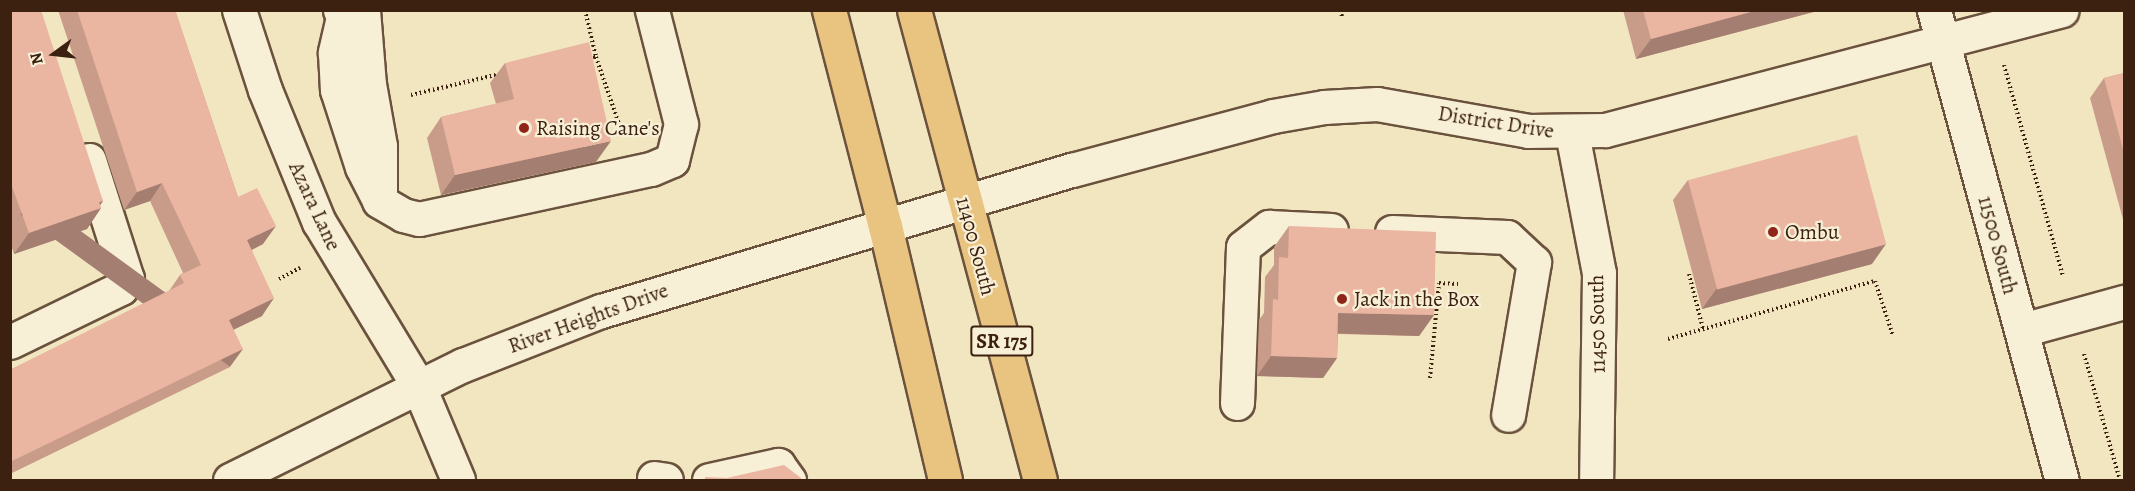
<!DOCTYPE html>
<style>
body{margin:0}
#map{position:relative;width:2135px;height:491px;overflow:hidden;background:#f2e6c0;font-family:Alegreya,serif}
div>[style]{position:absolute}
.path>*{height:4px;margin-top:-2px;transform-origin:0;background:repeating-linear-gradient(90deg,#3c2111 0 1.5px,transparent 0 4.5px)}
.roads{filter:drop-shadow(2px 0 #6a523d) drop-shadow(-2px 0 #6a523d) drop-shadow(0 2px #6a523d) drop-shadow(0 -2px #6a523d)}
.minor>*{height:33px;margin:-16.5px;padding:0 16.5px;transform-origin:16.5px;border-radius:16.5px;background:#f7efd6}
.major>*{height:33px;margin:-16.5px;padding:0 16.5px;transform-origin:16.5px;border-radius:16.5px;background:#e9c380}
.wall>*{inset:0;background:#c99c8a}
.shaded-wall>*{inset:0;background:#a47f71;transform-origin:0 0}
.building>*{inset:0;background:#eab5a1;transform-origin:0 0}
.dots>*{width:16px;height:16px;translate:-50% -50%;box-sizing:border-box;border:3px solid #f7efd6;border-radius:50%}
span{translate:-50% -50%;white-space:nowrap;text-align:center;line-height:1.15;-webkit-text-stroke:4.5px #f7efd6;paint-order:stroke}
.shield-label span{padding:2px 4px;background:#f7efd6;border:2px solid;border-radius:4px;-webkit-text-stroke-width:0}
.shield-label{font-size:20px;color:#3c2111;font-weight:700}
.street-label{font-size:21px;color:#3c2111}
.poi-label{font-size:21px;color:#3c2111}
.left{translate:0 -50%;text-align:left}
.frame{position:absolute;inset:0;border:12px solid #3c2111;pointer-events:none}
.north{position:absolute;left:24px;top:24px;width:60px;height:60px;-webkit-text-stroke:4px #f7efd6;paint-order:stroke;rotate:255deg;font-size:16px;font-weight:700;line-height:24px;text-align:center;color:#3c2111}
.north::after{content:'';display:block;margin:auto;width:21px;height:27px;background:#3c2111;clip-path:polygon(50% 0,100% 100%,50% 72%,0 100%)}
</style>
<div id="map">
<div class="path">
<i style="left:585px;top:10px;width:48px;rotate:76.8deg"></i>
<i style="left:1341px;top:10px;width:8px;rotate:83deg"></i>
<i style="left:1829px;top:11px;width:1px;rotate:-45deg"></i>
<i style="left:589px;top:56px;width:7px;rotate:8deg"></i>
<i style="left:596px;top:57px;width:80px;rotate:71.1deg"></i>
<i style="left:2004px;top:65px;width:220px;rotate:74.4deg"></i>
<i style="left:411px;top:95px;width:91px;rotate:-13.3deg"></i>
<i style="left:1689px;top:274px;width:57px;rotate:75.7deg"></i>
<i style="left:279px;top:279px;width:24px;rotate:-28deg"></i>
<i style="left:1668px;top:339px;width:215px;rotate:-15.7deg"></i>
<i style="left:1875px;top:281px;width:58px;rotate:71.9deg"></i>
<i style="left:2084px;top:354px;width:131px;rotate:74.1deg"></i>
<i style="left:1430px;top:378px;width:95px;rotate:-84.6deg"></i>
<i style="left:1439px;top:283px;width:19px;rotate:3deg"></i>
</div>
<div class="roads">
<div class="minor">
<i style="left:239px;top:10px;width:84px;rotate:72deg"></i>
<i style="left:265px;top:90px;width:143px;rotate:67.8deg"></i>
<i style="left:319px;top:222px;width:193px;rotate:58.8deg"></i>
<i style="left:419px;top:387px;width:101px;rotate:67.2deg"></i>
<i style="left:340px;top:10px;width:8px;rotate:67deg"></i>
<i style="left:343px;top:17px;width:37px;rotate:103deg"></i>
<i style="left:335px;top:53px;width:37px;rotate:87deg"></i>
<i style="left:337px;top:90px;width:81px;rotate:72deg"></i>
<i style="left:362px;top:167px;width:38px;rotate:63deg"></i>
<i style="left:379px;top:201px;width:28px;rotate:30deg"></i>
<i style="left:403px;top:215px;width:16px;rotate:14deg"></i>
<i style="left:419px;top:219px;width:237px;rotate:-12.2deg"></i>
<i style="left:651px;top:169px;width:23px;rotate:-23deg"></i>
<i style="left:672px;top:160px;width:37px;rotate:-76deg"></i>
<i style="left:681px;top:124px;width:118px;rotate:-104.3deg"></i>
<i style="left:363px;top:10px;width:74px;rotate:85.4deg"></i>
<i style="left:369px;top:84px;width:63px;rotate:79.9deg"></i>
<i style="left:380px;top:146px;width:47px;rotate:90deg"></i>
<i style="left:1934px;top:10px;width:487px;rotate:74.8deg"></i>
<i style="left:1572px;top:133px;width:143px;rotate:79.1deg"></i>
<i style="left:1599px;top:273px;width:207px;rotate:90.8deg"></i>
<i style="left:1392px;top:232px;width:115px;rotate:2.5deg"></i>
<i style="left:1507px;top:237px;width:37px;rotate:43deg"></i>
<i style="left:1534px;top:262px;width:155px;rotate:99.6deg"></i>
<i style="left:2022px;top:330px;width:106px;rotate:-15.4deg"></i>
<i style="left:10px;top:342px;width:123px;rotate:-25.9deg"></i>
<i style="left:121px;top:288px;width:11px;rotate:-56deg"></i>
<i style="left:127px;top:279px;width:125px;rotate:-107.7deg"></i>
<i style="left:1237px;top:403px;width:156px;rotate:-87.8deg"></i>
<i style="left:1243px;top:247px;width:33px;rotate:-38deg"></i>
<i style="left:1269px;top:227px;width:62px;rotate:2.8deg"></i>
<i style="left:654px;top:478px;width:12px;rotate:9deg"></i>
<i style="left:230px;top:480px;width:260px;rotate:-26.3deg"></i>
<i style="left:463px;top:365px;width:148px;rotate:-21.4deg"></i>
<i style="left:601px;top:311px;width:492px;rotate:-16.7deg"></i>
<i style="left:1072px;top:170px;width:208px;rotate:-15deg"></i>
<i style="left:1273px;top:116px;width:52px;rotate:-10deg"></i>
<i style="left:1324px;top:107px;width:53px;rotate:-3.2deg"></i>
<i style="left:1377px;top:104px;width:153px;rotate:10.1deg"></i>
<i style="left:1528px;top:131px;width:77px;rotate:-0.7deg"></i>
<i style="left:1605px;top:130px;width:472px;rotate:-14.7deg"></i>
<i style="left:709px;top:480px;width:71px;rotate:-12.3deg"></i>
<i style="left:778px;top:465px;width:19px;rotate:54deg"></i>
</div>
<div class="major">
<i style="left:829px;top:10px;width:223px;rotate:75.5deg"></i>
<i style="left:885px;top:226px;width:261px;rotate:76.7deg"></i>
<i style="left:914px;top:10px;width:487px;rotate:75deg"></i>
</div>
</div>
<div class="wall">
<i style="clip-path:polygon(10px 10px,103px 201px,100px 205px,101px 208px,87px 229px,14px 254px,10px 242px)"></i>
<i style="clip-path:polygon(58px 10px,175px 10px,238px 197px,263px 244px,252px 250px,262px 316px,233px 330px,230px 367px,10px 474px,10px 370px,169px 291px,180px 275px,183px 273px,150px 201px,124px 210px)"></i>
<i style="clip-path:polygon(1623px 10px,1821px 10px,1636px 59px)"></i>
<i style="clip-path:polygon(505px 63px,596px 162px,441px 195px,427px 138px,441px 117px,496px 104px,490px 83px)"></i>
<i style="clip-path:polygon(2124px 73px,2124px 223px,2090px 98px,2104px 78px)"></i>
<i style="clip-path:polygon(1688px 180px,1872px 264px,1702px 309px,1673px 200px)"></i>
<i style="clip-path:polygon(1289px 226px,1434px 315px,1419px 336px,1338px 334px,1337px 358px,1323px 378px,1257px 376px,1259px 320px,1264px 313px,1265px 277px,1274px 265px,1274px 247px)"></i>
</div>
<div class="shaded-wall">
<i style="clip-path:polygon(1758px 10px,1821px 10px,1636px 59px,1651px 39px)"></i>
<i style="clip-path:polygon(611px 141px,596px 162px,441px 195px,455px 175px)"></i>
<i style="clip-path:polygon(162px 183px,150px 201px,124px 210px,137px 192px)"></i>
<i style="clip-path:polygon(103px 201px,97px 210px,101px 208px,87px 229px,14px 254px,29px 233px)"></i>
<i style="clip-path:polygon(276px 226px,263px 244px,235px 258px,247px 240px)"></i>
<i style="clip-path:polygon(1886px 244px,1872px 264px,1702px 309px,1717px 288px)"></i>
<i style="clip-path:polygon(274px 298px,262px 316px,216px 338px,229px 320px)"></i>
<i style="clip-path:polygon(1338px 313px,1434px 315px,1419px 336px,1324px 333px)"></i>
<i style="left:243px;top:349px;width:22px;height:259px;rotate:126deg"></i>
<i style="clip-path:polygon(1271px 356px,1337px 358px,1323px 378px,1257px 376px)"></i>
</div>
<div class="building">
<i style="clip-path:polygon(10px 10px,41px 10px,103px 201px,99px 202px,101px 208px,29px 233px,10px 181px)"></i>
<i style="clip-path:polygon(77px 10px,175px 10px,238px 197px,257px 188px,276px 226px,247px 240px,274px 298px,229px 320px,243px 349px,10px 462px,10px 370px,184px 283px,180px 275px,201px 265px,162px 183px,137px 192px)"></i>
<i style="clip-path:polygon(1643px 10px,1758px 10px,1651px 39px)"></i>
<i style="clip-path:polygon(589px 42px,611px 141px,455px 175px,441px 117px,514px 99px,505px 63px)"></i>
<i style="clip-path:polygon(2124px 73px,2124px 153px,2104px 78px)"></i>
<i style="left:1857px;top:135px;width:113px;height:175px;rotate:75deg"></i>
<i style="clip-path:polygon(1289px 226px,1436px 232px,1434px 315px,1338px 313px,1337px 358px,1271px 356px,1273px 299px,1278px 300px,1279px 257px,1288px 258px)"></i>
<i style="clip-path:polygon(784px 465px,801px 478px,802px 480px,705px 480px,705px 477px,727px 478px)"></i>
</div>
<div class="dots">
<i style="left:524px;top:128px;background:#8f2418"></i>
<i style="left:1773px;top:232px;background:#8f2418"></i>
<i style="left:1342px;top:299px;background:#8f2418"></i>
</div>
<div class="shield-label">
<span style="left:1002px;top:341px">SR 175</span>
</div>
<div class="street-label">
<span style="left:1496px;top:122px;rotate:9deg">District Drive</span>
<span style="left:315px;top:206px;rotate:65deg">Azara Lane</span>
<span style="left:1998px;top:245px;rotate:75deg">11500 South</span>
<span style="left:976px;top:246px;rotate:75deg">11400 South</span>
<span style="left:588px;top:318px;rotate:-20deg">River Heights Drive</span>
<span style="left:1597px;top:324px;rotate:-91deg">11450 South</span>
</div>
<div class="poi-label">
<span class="left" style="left:536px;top:128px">Raising Cane's</span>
<span class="left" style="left:1785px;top:232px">Ombu</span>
<span class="left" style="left:1354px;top:299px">Jack in the Box</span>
</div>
<div class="frame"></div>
<div class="north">N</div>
</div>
